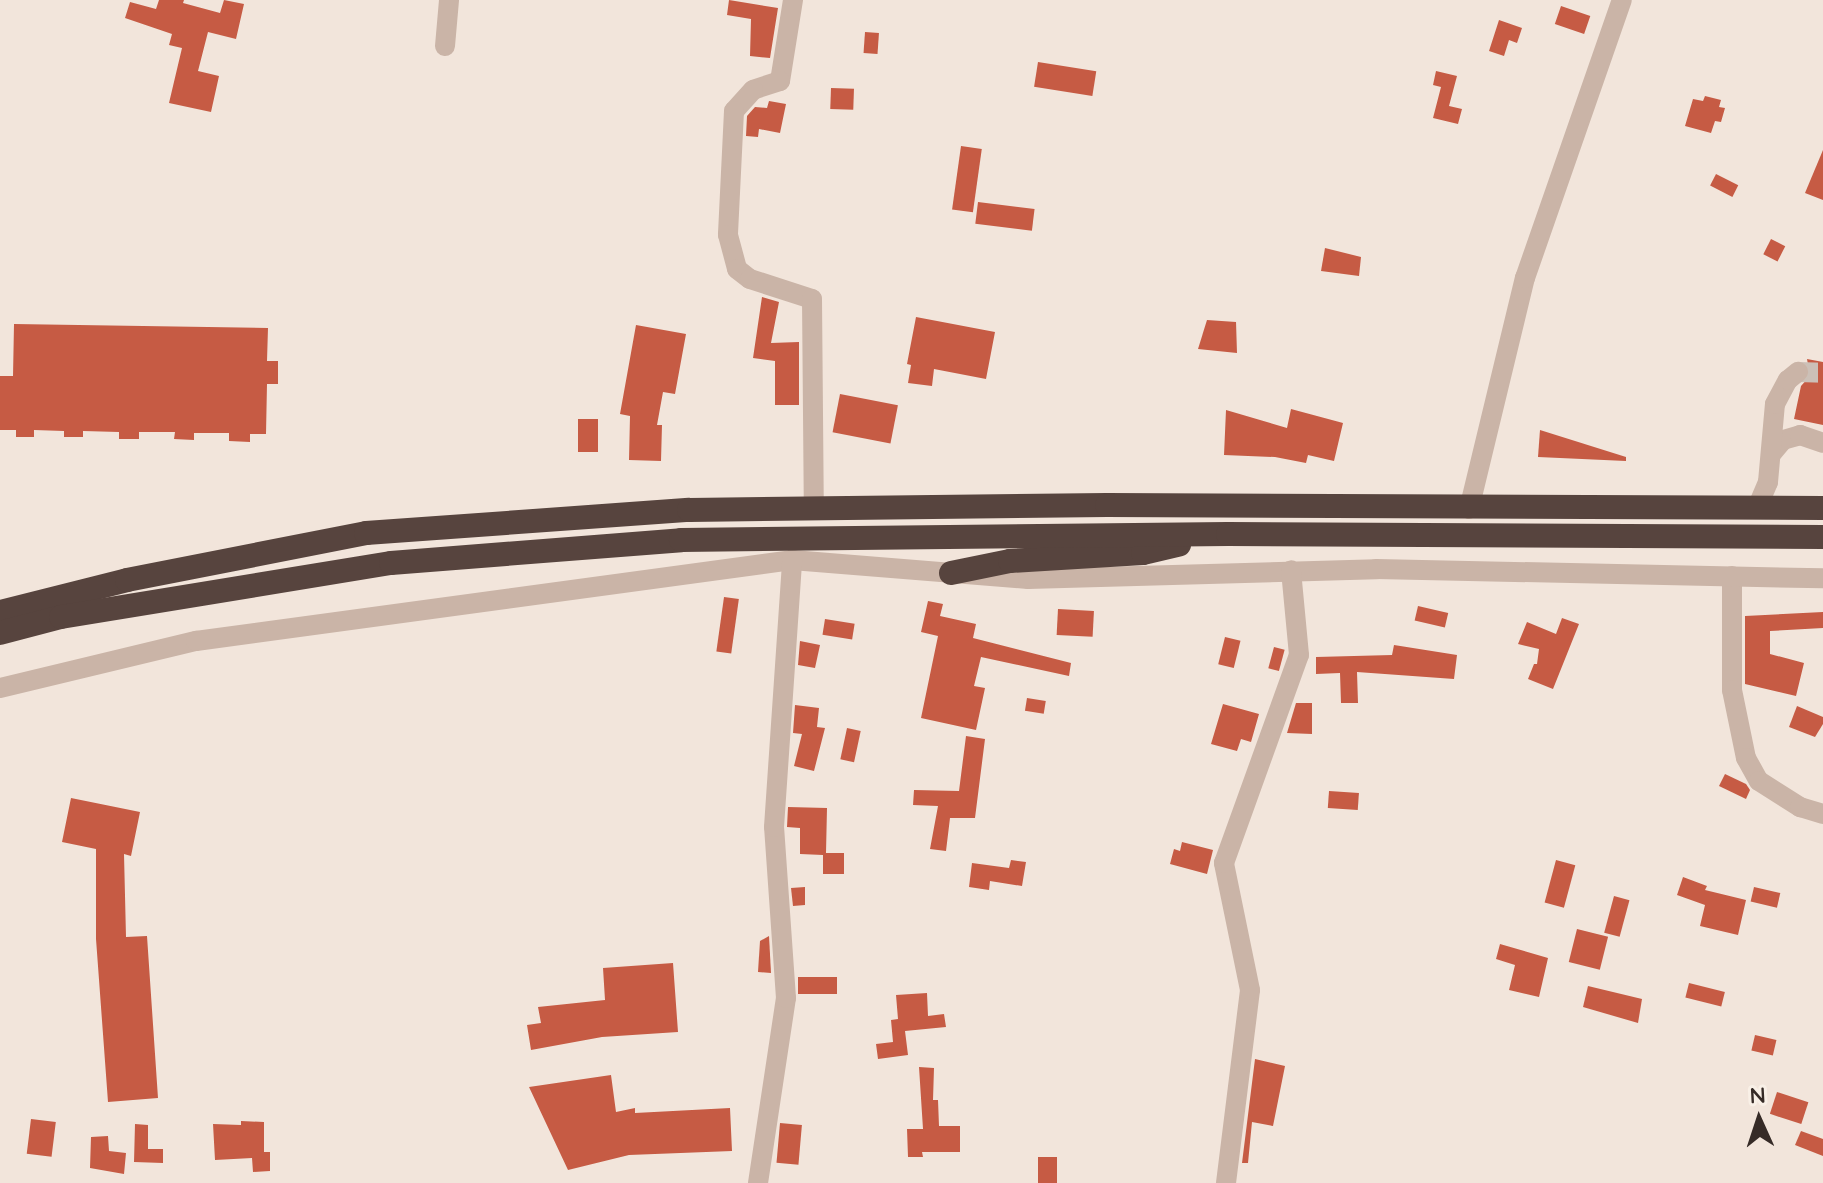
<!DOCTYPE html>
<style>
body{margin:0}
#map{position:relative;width:1823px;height:1183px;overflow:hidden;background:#f2e5db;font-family:Quicksand,sans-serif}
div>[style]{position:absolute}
.building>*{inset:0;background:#c65b44;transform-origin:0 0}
.minor-tunnel>*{height:20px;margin-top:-10px;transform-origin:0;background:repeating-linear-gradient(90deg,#ccc0b7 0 20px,transparent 0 30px)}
.minor>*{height:20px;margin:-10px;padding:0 10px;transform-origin:10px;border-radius:10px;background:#cab4a7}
.highway>*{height:24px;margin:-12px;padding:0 12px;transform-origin:12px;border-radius:12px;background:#57443e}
span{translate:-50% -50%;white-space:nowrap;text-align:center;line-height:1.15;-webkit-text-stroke:6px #f9f0e7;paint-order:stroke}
.north{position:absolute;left:1719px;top:1079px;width:80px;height:80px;-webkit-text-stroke:6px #f9f0e7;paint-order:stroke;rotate:357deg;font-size:22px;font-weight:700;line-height:32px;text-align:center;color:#362b27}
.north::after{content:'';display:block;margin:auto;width:28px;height:36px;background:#362b27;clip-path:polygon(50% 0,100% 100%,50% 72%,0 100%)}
</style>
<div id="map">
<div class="building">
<i style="clip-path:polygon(159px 0,184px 0,183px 3px,220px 13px,224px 0,244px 4px,236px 39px,208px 32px,198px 71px,219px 76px,211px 112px,169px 103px,182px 48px,169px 45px,172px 34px,125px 18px,130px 2px,156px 9px)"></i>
<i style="clip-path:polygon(729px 0,778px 8px,770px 58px,750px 56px,751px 19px,727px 15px)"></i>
<i style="left:1561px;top:6px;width:31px;height:19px;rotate:19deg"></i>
<i style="clip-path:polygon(1499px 20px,1522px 28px,1517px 43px,1509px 40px,1504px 56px,1489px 51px)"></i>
<i style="left:865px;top:32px;width:14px;height:21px;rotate:4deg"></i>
<i style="left:1038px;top:62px;width:59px;height:25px;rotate:9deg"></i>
<i style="clip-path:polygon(1436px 71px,1457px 76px,1449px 106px,1462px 109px,1458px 124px,1433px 118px,1441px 87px,1433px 85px)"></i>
<i style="left:831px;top:88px;width:23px;height:21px;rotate:2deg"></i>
<i style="clip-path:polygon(1705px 96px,1721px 100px,1719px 107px,1725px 108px,1721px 122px,1715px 121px,1711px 133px,1685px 126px,1693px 99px,1703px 101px)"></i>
<i style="clip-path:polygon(769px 101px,786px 104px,780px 133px,759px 129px,758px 137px,746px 136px,747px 116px,755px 107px,767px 108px)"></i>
<i style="left:961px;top:146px;width:21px;height:64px;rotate:8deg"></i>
<i style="clip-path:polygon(1823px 150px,1823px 200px,1805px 193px)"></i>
<i style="left:1716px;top:174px;width:25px;height:13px;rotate:27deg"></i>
<i style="left:978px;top:202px;width:57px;height:22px;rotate:7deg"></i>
<i style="left:1771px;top:239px;width:16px;height:17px;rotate:27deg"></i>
<i style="clip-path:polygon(1325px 248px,1361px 257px,1359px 276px,1321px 271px)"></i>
<i style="clip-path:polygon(762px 297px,779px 302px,771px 343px,799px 342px,799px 405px,775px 405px,775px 361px,753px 358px)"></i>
<i style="clip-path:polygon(916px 317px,995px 332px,986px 379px,934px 369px,932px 386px,908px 383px,911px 365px,907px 364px)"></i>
<i style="clip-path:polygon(1207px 320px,1236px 322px,1237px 353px,1198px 349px)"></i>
<i style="clip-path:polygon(14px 324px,268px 328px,267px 361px,278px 361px,278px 384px,267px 384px,266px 434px,250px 434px,250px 442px,229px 441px,229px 433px,194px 433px,194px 440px,174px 439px,175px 432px,139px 432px,139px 439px,119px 439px,119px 432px,83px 431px,83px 437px,64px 437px,64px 431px,34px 430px,34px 437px,16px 437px,16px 430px,0 430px,0 376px,13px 376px)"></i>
<i style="clip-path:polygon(636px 325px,686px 334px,675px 394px,663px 392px,657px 425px,662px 425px,661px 461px,629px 460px,630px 416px,620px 414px)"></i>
<i style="clip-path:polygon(1807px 359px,1823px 362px,1823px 425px,1794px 419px,1801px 386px,1810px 376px)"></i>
<i style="left:840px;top:394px;width:59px;height:39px;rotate:11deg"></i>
<i style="clip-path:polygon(1291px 409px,1343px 423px,1334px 461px,1308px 455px,1306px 463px,1275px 457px,1224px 455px,1226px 410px,1287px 428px)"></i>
<i style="left:578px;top:419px;width:20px;height:33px"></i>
<i style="clip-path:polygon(1540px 430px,1626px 457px,1626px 461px,1538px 457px)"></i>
<i style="left:724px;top:597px;width:15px;height:55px;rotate:8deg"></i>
<i style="clip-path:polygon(928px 601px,943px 604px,940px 616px,976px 624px,973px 638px,1071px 663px,1069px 676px,981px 657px,974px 686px,985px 688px,976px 730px,921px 718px,938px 636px,921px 632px)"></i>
<i style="left:1418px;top:606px;width:31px;height:15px;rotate:13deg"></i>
<i style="left:1058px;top:609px;width:36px;height:26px;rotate:3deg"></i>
<i style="clip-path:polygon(1823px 612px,1823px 628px,1770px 631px,1770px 654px,1804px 663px,1796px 696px,1745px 684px,1745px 616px)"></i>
<i style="clip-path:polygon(1562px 618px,1579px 624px,1553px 689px,1528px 679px,1534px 664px,1537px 664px,1539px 649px,1518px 644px,1527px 622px,1556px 634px)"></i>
<i style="left:825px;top:619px;width:30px;height:16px;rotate:9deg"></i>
<i style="left:1225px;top:637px;width:16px;height:28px;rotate:14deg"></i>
<i style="clip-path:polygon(800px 641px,820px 645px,815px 668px,798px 665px)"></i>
<i style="clip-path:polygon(1394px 645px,1457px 655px,1454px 679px,1357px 672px,1358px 703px,1341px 703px,1340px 673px,1316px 674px,1316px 657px,1392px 655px)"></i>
<i style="left:1274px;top:647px;width:11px;height:22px;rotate:15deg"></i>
<i style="left:1027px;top:698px;width:19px;height:13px;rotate:9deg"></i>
<i style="clip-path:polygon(1296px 703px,1312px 703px,1312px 734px,1287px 733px)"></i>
<i style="clip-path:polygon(1223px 704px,1259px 714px,1251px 742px,1241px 739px,1237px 751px,1211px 744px)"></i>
<i style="clip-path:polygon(795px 705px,819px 708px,817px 727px,825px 728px,814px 771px,794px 766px,802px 734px,793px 733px)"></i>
<i style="clip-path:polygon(1797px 706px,1823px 717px,1823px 724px,1815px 737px,1789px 727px)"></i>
<i style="left:847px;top:728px;width:14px;height:32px;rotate:12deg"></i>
<i style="clip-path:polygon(966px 736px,985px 739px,975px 818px,950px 818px,946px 851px,930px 849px,938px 806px,913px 805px,914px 790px,959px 791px)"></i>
<i style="clip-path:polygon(1725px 774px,1746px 784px,1750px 790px,1746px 799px,1719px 786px)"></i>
<i style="left:1329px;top:791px;width:30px;height:17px;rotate:4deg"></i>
<i style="clip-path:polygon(71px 798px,140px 812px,131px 856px,124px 854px,126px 937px,147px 936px,158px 1098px,108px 1102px,96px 939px,96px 849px,62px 842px)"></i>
<i style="clip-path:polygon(788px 807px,827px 808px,826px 853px,844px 853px,844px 874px,823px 874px,823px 855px,800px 854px,800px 828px,787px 827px)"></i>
<i style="clip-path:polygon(1182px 842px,1213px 850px,1207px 874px,1170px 864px,1174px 849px,1180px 851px)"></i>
<i style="clip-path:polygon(1011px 860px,1026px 862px,1022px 886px,990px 881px,989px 890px,969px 887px,972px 863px,1009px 868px)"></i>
<i style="left:1556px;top:860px;width:20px;height:44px;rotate:15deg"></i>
<i style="clip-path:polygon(1683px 877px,1707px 886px,1705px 890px,1746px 900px,1738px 935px,1700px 926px,1705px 905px,1677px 895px)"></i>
<i style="clip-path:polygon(805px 887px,805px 905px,793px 906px,791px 888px)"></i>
<i style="left:1754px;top:887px;width:27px;height:15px;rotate:13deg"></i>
<i style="left:1614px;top:896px;width:16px;height:38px;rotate:15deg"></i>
<i style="left:1577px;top:929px;width:32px;height:34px;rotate:14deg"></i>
<i style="clip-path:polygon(769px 936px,771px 973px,758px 972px,760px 941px)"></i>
<i style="clip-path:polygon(1500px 944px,1548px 958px,1539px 997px,1509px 990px,1515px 965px,1496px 959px)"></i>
<i style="clip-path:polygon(673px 963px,678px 1032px,602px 1037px,531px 1050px,527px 1025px,541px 1023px,538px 1007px,605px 1000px,603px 968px)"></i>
<i style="left:837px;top:977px;width:17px;height:39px;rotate:90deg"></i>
<i style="left:1689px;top:983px;width:37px;height:15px;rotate:14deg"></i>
<i style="clip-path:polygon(1588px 986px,1642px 999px,1638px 1023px,1583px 1007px)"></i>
<i style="clip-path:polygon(927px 993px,928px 1016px,944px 1014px,946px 1027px,905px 1031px,908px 1055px,878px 1059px,876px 1044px,893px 1042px,891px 1020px,898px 1019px,896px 995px)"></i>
<i style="left:1755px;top:1035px;width:22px;height:16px;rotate:13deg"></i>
<i style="clip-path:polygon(1255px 1059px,1285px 1066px,1273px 1126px,1252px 1122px,1248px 1163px,1242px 1163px)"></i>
<i style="clip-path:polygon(919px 1067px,934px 1068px,933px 1100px,938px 1100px,939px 1126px,960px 1126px,960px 1152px,922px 1152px,923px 1157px,908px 1157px,907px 1129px,923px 1129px)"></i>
<i style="clip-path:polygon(611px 1075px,616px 1112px,635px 1108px,635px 1113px,730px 1108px,732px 1151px,629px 1155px,568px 1170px,529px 1087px)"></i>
<i style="left:1777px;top:1092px;width:33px;height:23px;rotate:18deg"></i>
<i style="left:31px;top:1119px;width:25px;height:35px;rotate:7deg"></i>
<i style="clip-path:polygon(241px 1121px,264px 1122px,264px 1152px,270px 1152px,270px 1171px,253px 1172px,252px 1158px,215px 1160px,213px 1124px,241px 1125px)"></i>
<i style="left:780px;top:1123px;width:22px;height:40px;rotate:5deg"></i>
<i style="clip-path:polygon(135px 1124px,148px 1125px,148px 1149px,163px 1149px,163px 1163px,134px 1162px)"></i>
<i style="clip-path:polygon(1801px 1131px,1823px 1139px,1823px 1156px,1795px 1145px)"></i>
<i style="clip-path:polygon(108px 1136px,109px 1151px,126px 1153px,124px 1174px,90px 1168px,91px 1137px)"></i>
<i style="left:1038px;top:1157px;width:19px;height:26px"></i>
</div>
<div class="minor-tunnel">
<i style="left:1798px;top:372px;width:25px;rotate:2deg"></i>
</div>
<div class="minor">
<i style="left:793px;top:0;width:82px;rotate:99.1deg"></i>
<i style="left:780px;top:81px;width:28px;rotate:162deg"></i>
<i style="left:753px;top:90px;width:28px;rotate:132deg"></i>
<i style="left:734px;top:111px;width:124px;rotate:92.8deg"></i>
<i style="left:728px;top:235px;width:35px;rotate:75deg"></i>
<i style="left:737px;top:269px;width:16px;rotate:38deg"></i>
<i style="left:750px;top:279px;width:65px;rotate:17.9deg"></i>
<i style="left:812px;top:299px;width:210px;rotate:89.5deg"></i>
<i style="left:445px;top:46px;width:46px;rotate:-85deg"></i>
<i style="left:1772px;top:453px;width:17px;rotate:-50deg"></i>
<i style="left:1783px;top:440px;width:18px;rotate:-16deg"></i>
<i style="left:1800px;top:435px;width:24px;rotate:19deg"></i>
<i style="left:1757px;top:508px;width:28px;rotate:-67deg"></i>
<i style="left:1768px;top:482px;width:78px;rotate:-84.9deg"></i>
<i style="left:1775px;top:404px;width:27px;rotate:-62deg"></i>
<i style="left:1788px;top:380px;width:13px;rotate:-39deg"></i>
<i style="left:1469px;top:509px;width:238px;rotate:-76.4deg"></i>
<i style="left:1525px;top:278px;width:294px;rotate:-70.8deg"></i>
<i style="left:1732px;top:576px;width:114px;rotate:90deg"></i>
<i style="left:1732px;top:690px;width:69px;rotate:78.4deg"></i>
<i style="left:1746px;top:758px;width:26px;rotate:61deg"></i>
<i style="left:1759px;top:781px;width:49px;rotate:32.4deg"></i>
<i style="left:1800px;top:807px;width:24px;rotate:17deg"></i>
<i style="left:0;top:688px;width:202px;rotate:-13.5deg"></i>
<i style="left:196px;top:641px;width:601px;rotate:-7.74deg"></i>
<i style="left:792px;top:560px;width:237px;rotate:4.6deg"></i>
<i style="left:1028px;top:579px;width:348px;rotate:-1.6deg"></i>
<i style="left:1376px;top:569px;width:447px;rotate:1.2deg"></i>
<i style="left:758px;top:1183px;width:187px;rotate:-81.4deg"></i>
<i style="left:786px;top:998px;width:171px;rotate:-94deg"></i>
<i style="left:774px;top:827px;width:268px;rotate:-86.1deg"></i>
<i style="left:1226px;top:1183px;width:194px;rotate:-82.9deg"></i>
<i style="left:1250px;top:990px;width:130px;rotate:-101.6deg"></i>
<i style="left:1224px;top:863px;width:221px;rotate:-70.2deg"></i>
<i style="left:1299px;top:655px;width:85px;rotate:-95.4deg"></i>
</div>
<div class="highway">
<i style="left:951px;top:573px;width:60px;rotate:-11.5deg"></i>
<i style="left:1010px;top:561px;width:133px;rotate:-3.4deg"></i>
<i style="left:1143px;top:553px;width:37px;rotate:-13deg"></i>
<i style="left:0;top:612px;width:131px;rotate:-14.1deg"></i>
<i style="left:127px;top:580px;width:244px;rotate:-11.1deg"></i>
<i style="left:366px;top:533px;width:324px;rotate:-4.1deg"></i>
<i style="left:689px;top:510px;width:418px;rotate:-0.7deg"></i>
<i style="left:1107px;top:505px;width:716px;rotate:0.24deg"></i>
<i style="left:0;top:633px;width:63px;rotate:-14.7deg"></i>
<i style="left:61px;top:617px;width:334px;rotate:-9.3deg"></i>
<i style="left:391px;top:563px;width:291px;rotate:-4.5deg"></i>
<i style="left:681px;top:540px;width:547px;rotate:-0.63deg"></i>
<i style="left:1228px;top:534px;width:595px;rotate:0.29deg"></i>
</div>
<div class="north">N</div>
</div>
